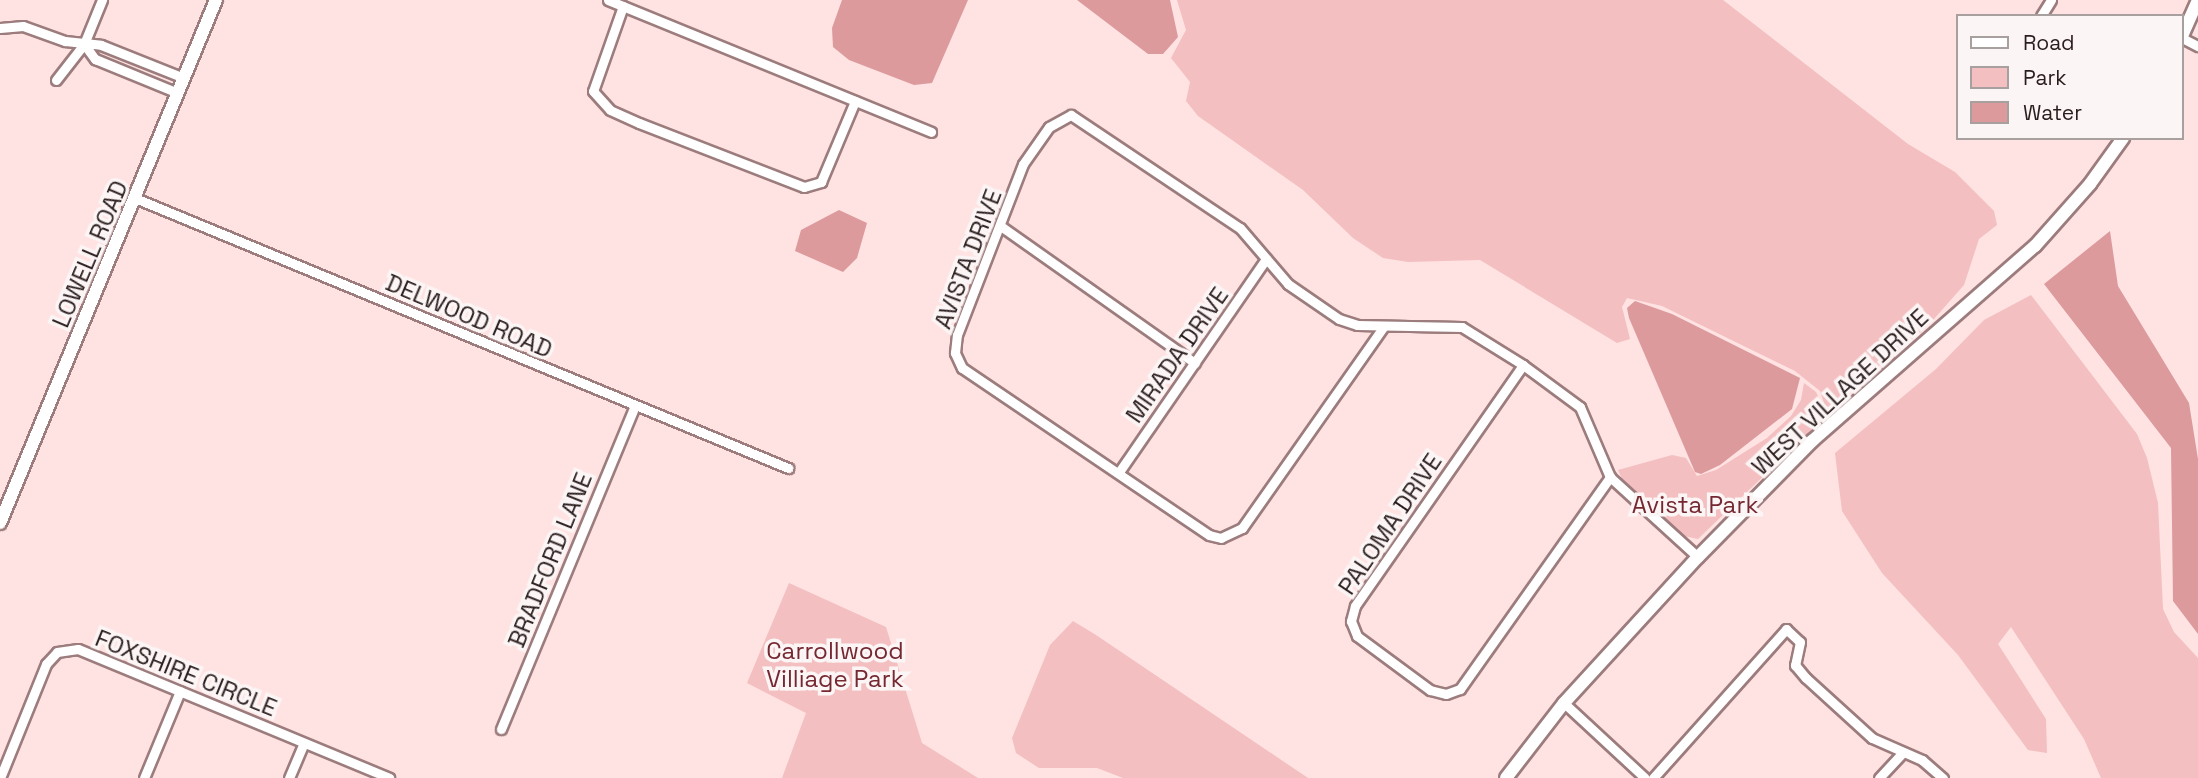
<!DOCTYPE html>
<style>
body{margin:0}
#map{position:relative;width:2198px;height:778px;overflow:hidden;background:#ffe2e2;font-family:"Space Grotesk",sans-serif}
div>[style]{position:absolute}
.green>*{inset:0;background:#f3bfc0}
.water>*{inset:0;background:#dc9a9d}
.roads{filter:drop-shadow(2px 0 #9c7c7d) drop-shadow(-2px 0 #9c7c7d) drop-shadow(0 2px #9c7c7d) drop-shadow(0 -2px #9c7c7d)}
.street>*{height:9px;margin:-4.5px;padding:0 4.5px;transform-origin:4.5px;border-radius:4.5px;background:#fff}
.secondary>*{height:12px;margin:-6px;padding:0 6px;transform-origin:6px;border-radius:6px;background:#fff}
span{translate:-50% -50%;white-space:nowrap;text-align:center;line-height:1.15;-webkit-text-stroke:7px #fcf5f5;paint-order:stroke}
.street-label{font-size:24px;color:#2a1d1d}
.park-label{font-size:24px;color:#762832}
.legend{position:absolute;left:1956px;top:14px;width:228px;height:126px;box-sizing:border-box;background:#fcf5f5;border:2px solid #a89f9f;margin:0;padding:9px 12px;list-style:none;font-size:21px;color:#2a1d1d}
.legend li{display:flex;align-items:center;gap:14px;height:35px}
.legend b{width:35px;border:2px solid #a89f9f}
</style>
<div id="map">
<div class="green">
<i style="clip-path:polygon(1177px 0,1723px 0,1908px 144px,1955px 172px,1994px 211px,1997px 225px,1979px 239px,1964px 285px,1926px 328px,1826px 409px,1820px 391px,1795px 371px,1662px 306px,1627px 298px,1622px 307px,1630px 339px,1617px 343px,1480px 260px,1408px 262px,1383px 258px,1353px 238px,1303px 190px,1198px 116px,1186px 101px,1190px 82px,1171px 58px,1186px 30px)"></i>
<i style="clip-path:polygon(2031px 295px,2137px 434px,2147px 458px,2158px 503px,2163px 609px,2174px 632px,2198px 658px,2198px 778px,2101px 778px,2084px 739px,2011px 627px,1998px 644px,2046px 719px,2047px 753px,2028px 750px,1958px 655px,1882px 573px,1842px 511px,1835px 453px,1936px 369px,1984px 320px)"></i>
<i style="clip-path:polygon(1804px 383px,1816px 392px,1827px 415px,1698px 539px,1684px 536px,1623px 481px,1618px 470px,1672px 455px,1686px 458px,1697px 476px,1716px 470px,1767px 438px,1791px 416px,1801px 400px)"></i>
<i style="clip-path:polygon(789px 583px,886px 627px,922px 743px,978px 778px,782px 778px,806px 713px,747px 683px)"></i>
<i style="clip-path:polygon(1073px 621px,1096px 635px,1308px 778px,1123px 778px,1097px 768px,1039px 768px,1016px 753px,1012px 738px,1050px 645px)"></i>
</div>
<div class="water">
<i style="clip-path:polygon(842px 0,968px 0,932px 83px,914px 85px,849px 60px,833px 47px,832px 28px)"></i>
<i style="clip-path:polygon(1077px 0,1170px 0,1178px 37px,1163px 54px,1148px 54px)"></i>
<i style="clip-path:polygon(839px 210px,867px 223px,857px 258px,843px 272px,795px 251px,801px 230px)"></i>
<i style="clip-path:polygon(2110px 231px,2118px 286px,2189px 403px,2198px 459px,2198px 634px,2173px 601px,2171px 448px,2044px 284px)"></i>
<i style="clip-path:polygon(1635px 301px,1672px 314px,1800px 378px,1792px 409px,1720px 465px,1701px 474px,1695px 472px,1629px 318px,1627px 308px)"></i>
</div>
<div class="roads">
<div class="street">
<i style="left:608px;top:0;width:349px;rotate:22.2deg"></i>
<i style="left:623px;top:6px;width:90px;rotate:109.4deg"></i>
<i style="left:593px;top:91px;width:25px;rotate:48deg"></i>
<i style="left:610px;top:110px;width:32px;rotate:24deg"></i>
<i style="left:639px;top:123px;width:177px;rotate:21.2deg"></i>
<i style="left:804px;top:187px;width:18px;rotate:-16deg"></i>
<i style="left:821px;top:182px;width:88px;rotate:-67.2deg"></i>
<i style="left:2041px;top:16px;width:19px;rotate:-58deg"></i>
<i style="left:0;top:28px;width:23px;rotate:-5deg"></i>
<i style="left:23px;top:26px;width:45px;rotate:19.7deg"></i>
<i style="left:65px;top:41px;width:36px;rotate:6deg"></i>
<i style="left:101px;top:45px;width:89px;rotate:21.7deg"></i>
<i style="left:2182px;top:38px;width:18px;rotate:27deg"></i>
<i style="left:84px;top:44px;width:19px;rotate:54deg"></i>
<i style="left:95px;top:59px;width:90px;rotate:22.3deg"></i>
<i style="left:56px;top:80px;width:46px;rotate:-52.1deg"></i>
<i style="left:84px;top:44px;width:48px;rotate:-67.8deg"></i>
<i style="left:135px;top:198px;width:707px;rotate:22.46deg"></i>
<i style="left:1002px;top:227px;width:236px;rotate:35.2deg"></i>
<i style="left:1384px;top:326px;width:247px;rotate:125.1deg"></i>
<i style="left:1242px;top:528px;width:23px;rotate:155deg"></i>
<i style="left:1221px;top:538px;width:12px;rotate:-166deg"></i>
<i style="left:1209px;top:535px;width:298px;rotate:-145.9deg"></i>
<i style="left:962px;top:368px;width:17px;rotate:-115deg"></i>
<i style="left:955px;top:353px;width:18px;rotate:-84deg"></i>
<i style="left:957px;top:335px;width:183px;rotate:-68.9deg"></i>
<i style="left:1023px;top:164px;width:45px;rotate:-54.9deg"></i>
<i style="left:1049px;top:127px;width:25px;rotate:-29deg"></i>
<i style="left:1071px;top:115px;width:203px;rotate:33.8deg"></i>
<i style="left:1240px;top:228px;width:74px;rotate:49.4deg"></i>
<i style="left:1288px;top:284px;width:62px;rotate:34.5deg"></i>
<i style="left:1339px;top:319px;width:19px;rotate:18deg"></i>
<i style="left:1357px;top:325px;width:105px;rotate:1.1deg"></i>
<i style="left:1462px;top:327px;width:72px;rotate:31.9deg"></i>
<i style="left:1523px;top:365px;width:71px;rotate:36.4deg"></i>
<i style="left:1580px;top:407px;width:76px;rotate:66.8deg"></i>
<i style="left:1610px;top:477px;width:119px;rotate:42.3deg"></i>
<i style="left:1523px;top:365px;width:294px;rotate:124.9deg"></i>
<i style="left:1355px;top:606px;width:16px;rotate:105deg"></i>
<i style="left:1351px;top:621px;width:16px;rotate:68deg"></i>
<i style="left:1357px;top:636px;width:91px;rotate:36.5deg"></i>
<i style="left:1430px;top:690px;width:16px;rotate:14deg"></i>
<i style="left:1446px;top:694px;width:15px;rotate:-20deg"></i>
<i style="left:1460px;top:689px;width:260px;rotate:-54.7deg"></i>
<i style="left:1119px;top:472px;width:259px;rotate:-55.4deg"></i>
<i style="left:1564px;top:703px;width:110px;rotate:42.8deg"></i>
<i style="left:501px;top:729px;width:350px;rotate:-67.5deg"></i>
<i style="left:0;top:778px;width:123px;rotate:-68deg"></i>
<i style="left:46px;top:664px;width:16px;rotate:-47deg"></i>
<i style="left:57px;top:652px;width:21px;rotate:-8deg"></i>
<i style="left:78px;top:649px;width:337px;rotate:22.5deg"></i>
<i style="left:144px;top:778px;width:94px;rotate:-67.5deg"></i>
<i style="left:289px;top:778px;width:38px;rotate:-67deg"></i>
<i style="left:1653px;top:778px;width:200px;rotate:-48.2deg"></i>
<i style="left:1786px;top:629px;width:19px;rotate:43deg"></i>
<i style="left:1800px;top:642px;width:24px;rotate:102deg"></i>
<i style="left:1795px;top:665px;width:17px;rotate:50deg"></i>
<i style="left:1806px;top:678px;width:89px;rotate:42.3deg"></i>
<i style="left:1872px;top:738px;width:55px;rotate:23.7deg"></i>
<i style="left:1922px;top:760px;width:28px;rotate:41deg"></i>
<i style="left:1879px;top:778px;width:33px;rotate:-47deg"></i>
</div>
<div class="secondary">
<i style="left:2182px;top:36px;width:39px;rotate:-66deg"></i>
<i style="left:0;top:523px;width:566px;rotate:-67.56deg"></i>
<i style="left:1506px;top:778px;width:95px;rotate:-52.3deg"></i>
<i style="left:1564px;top:703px;width:198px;rotate:-47.5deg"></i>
<i style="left:1698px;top:557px;width:163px;rotate:-45.5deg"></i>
<i style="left:1812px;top:441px;width:296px;rotate:-41.2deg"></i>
<i style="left:2035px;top:246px;width:83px;rotate:-48.4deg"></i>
<i style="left:2090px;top:184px;width:57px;rotate:-54.3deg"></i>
</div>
</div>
<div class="street-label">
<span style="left:90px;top:254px;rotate:-67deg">LOWELL ROAD</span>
<span style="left:968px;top:259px;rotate:-69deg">AVISTA DRIVE</span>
<span style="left:469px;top:316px;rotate:23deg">DELWOOD ROAD</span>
<span style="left:1177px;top:355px;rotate:-55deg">MIRADA DRIVE</span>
<span style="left:1840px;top:392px;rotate:-43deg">WEST VILLAGE DRIVE</span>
<span style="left:1390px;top:524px;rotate:-56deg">PALOMA DRIVE</span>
<span style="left:550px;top:560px;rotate:-68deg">BRADFORD LANE</span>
<span style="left:186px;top:673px;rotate:22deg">FOXSHIRE CIRCLE</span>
</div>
<div class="park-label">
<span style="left:1695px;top:505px">Avista Park</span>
<span style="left:835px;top:665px">Carrollwood<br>Villiage Park</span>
</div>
<ul class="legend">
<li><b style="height:9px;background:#fff"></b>Road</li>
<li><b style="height:19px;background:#f3bfc0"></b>Park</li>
<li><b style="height:19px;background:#dc9a9d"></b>Water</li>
</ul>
</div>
